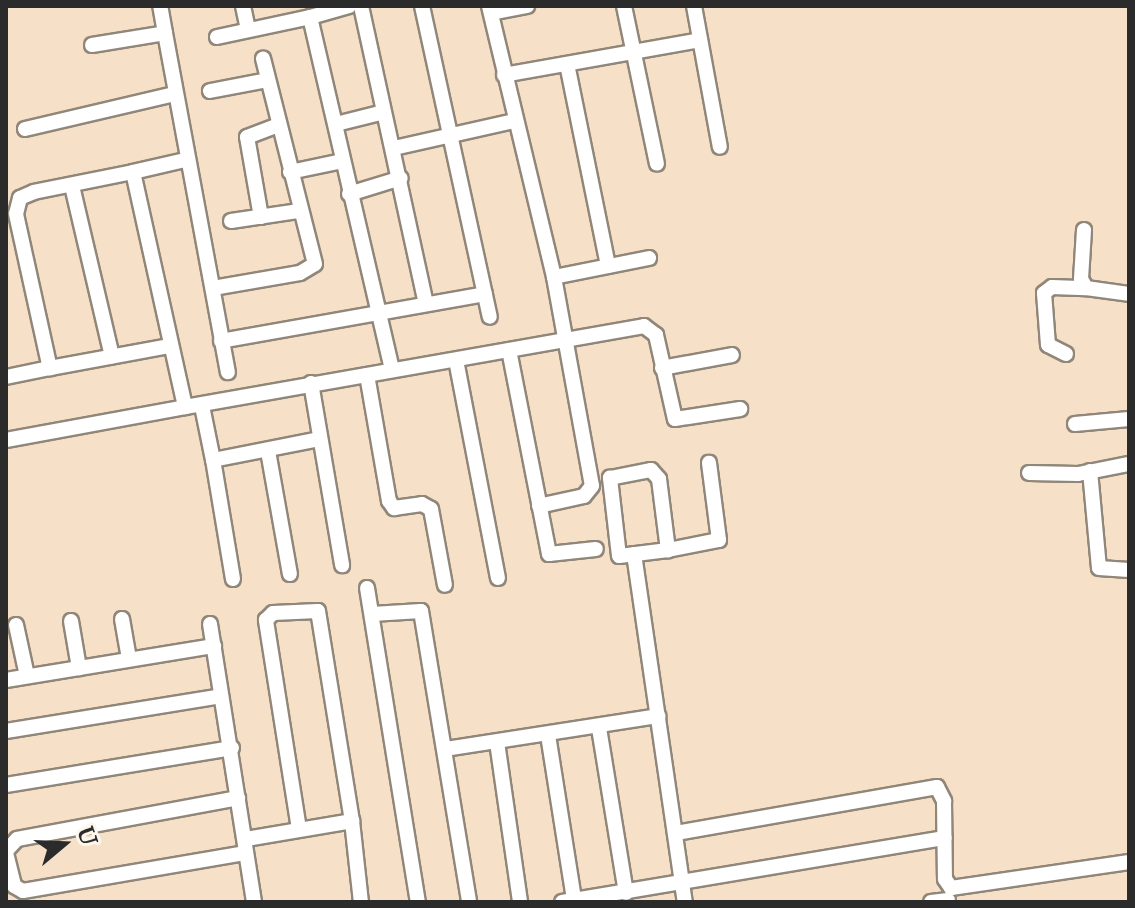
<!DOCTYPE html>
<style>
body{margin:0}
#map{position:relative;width:1135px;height:908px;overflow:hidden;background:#f6e0c7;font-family:"IM FELL Double Pica",serif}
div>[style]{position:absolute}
.roads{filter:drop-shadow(2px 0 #908679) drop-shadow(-2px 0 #908679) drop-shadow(0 2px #908679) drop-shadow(0 -2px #908679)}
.minor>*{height:14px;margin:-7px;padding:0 7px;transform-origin:7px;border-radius:7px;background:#fff}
span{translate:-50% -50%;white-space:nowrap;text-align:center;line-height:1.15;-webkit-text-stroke:7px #fbf7ec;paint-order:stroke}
.frame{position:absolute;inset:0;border:8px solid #2b2b2b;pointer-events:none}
.north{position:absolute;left:24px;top:804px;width:80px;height:80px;-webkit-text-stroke:6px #fbf7ec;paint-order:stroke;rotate:71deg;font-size:22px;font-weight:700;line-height:32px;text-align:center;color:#2b2b2b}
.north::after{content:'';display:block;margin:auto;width:28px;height:36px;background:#2b2b2b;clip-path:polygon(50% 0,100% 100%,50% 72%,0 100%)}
</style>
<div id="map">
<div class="roads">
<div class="minor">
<i style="left:243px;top:6px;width:24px;rotate:78deg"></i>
<i style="left:349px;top:6px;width:41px;rotate:164.2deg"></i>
<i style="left:310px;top:17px;width:362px;rotate:76.9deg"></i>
<i style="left:361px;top:6px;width:304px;rotate:77.7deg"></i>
<i style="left:422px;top:6px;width:318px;rotate:77.7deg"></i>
<i style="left:489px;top:6px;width:279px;rotate:76.5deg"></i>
<i style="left:554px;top:277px;width:212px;rotate:79.7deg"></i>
<i style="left:592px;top:486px;width:13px;rotate:129deg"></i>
<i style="left:584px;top:496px;width:46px;rotate:167.5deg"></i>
<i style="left:624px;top:6px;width:161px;rotate:78.2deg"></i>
<i style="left:694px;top:6px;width:143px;rotate:79.6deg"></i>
<i style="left:491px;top:13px;width:37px;rotate:-11deg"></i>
<i style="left:165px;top:33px;width:345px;rotate:79.5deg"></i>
<i style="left:217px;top:37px;width:95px;rotate:-12.1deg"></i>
<i style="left:92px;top:45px;width:74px;rotate:-9.3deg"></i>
<i style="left:165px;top:33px;width:27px;rotate:-100deg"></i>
<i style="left:567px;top:64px;width:206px;rotate:78.5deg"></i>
<i style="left:504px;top:75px;width:199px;rotate:-10.1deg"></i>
<i style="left:210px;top:91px;width:58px;rotate:-10.9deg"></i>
<i style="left:336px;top:124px;width:49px;rotate:-14deg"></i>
<i style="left:25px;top:129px;width:153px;rotate:-13.2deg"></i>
<i style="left:394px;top:148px;width:123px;rotate:-12.7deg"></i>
<i style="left:185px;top:160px;width:53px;rotate:167deg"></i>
<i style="left:133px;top:172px;width:241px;rotate:77.5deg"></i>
<i style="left:185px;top:407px;width:466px;rotate:-10deg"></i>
<i style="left:644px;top:326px;width:15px;rotate:37deg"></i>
<i style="left:656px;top:335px;width:86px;rotate:77.3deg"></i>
<i style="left:675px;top:419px;width:66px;rotate:-8.7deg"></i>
<i style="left:133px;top:172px;width:101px;rotate:168.6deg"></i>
<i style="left:34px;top:192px;width:15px;rotate:157deg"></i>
<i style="left:20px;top:198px;width:16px;rotate:104deg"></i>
<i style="left:16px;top:214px;width:158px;rotate:77.6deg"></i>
<i style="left:50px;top:368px;width:122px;rotate:-10.4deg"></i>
<i style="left:290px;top:172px;width:53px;rotate:-11.9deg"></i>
<i style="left:72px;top:186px;width:175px;rotate:76.8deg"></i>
<i style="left:349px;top:194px;width:54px;rotate:-17.1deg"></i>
<i style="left:261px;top:217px;width:81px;rotate:-99.9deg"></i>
<i style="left:247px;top:137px;width:33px;rotate:-21deg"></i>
<i style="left:231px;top:221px;width:69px;rotate:-8.4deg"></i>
<i style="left:1084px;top:230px;width:49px;rotate:93.5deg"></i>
<i style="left:1081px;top:279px;width:10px;rotate:61deg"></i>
<i style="left:1086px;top:288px;width:43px;rotate:7.9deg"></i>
<i style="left:554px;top:277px;width:97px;rotate:-11.3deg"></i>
<i style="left:213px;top:288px;width:88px;rotate:-9.8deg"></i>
<i style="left:300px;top:273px;width:17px;rotate:-31deg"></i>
<i style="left:315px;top:264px;width:212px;rotate:-104.2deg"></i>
<i style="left:221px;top:341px;width:268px;rotate:-10.1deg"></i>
<i style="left:509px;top:350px;width:208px;rotate:78.9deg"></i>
<i style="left:549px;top:554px;width:47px;rotate:-6.1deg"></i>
<i style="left:1066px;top:354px;width:20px;rotate:-153deg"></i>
<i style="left:1048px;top:345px;width:52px;rotate:-94.4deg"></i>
<i style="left:1044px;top:293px;width:10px;rotate:-37deg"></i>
<i style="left:1052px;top:287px;width:34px;rotate:2deg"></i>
<i style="left:456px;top:360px;width:222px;rotate:79.1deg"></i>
<i style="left:662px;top:368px;width:71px;rotate:-10.5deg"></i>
<i style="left:367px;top:375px;width:128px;rotate:80.1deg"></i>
<i style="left:389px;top:501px;width:9px;rotate:54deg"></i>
<i style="left:394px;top:508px;width:28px;rotate:-8deg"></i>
<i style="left:422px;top:504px;width:10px;rotate:29deg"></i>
<i style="left:431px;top:509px;width:77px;rotate:79.6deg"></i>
<i style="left:6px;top:377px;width:45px;rotate:-11.6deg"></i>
<i style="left:311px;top:383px;width:185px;rotate:80.3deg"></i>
<i style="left:202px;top:406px;width:55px;rotate:78.5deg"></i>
<i style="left:1075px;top:424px;width:54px;rotate:-5.3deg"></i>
<i style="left:6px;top:440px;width:182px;rotate:-10.4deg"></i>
<i style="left:268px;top:451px;width:125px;rotate:79.9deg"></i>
<i style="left:651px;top:470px;width:12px;rotate:48deg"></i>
<i style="left:659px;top:479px;width:72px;rotate:82.8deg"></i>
<i style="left:668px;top:550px;width:49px;rotate:173deg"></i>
<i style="left:619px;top:556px;width:79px;rotate:-96.6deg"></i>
<i style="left:610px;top:478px;width:42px;rotate:-11deg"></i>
<i style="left:1090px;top:471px;width:97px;rotate:84.7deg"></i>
<i style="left:1099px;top:568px;width:30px;rotate:4deg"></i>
<i style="left:1029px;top:473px;width:49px;rotate:1.2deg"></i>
<i style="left:1078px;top:474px;width:52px;rotate:-11.1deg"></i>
<i style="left:668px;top:550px;width:52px;rotate:-11.1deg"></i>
<i style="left:719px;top:540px;width:78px;rotate:-97.4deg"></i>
<i style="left:634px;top:554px;width:352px;rotate:81.7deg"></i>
<i style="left:233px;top:579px;width:121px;rotate:-99.5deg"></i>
<i style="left:213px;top:460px;width:108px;rotate:-11.2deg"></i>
<i style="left:367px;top:588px;width:318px;rotate:80.8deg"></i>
<i style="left:372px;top:614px;width:49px;rotate:-3.5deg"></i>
<i style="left:421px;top:611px;width:295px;rotate:80.6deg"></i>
<i style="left:122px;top:619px;width:40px;rotate:80deg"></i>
<i style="left:71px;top:621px;width:48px;rotate:80.3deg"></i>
<i style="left:210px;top:624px;width:281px;rotate:81deg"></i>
<i style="left:16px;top:625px;width:52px;rotate:77.8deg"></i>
<i style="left:6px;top:680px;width:211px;rotate:-9.3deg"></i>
<i style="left:599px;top:728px;width:167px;rotate:80.7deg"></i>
<i style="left:6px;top:731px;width:218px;rotate:-9.2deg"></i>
<i style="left:548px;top:735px;width:167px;rotate:81deg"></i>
<i style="left:497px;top:742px;width:162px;rotate:81.8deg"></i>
<i style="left:445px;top:749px;width:216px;rotate:-8.8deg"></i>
<i style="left:6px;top:785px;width:229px;rotate:-9.3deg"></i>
<i style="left:299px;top:829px;width:212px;rotate:-99deg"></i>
<i style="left:266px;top:620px;width:10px;rotate:-45deg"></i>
<i style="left:273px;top:613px;width:45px;rotate:-2.5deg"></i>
<i style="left:318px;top:611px;width:213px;rotate:80.8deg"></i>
<i style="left:676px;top:833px;width:265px;rotate:-10deg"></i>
<i style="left:937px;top:787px;width:16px;rotate:63deg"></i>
<i style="left:944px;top:801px;width:78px;rotate:89.3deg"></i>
<i style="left:945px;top:879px;width:11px;rotate:56deg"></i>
<i style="left:951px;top:888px;width:180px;rotate:-8.3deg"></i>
<i style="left:246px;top:839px;width:108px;rotate:-9.6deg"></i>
<i style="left:352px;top:821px;width:81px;rotate:83.7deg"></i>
<i style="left:6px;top:851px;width:16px;rotate:-47deg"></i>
<i style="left:17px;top:839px;width:225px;rotate:-10.5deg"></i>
<i style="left:6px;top:853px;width:34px;rotate:76deg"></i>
<i style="left:14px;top:886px;width:10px;rotate:29deg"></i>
<i style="left:23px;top:891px;width:226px;rotate:-9.7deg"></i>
<i style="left:562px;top:902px;width:388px;rotate:-9.5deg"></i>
<i style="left:931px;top:902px;width:17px;rotate:-7deg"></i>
</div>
</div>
<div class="frame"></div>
<div class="north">U</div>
</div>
